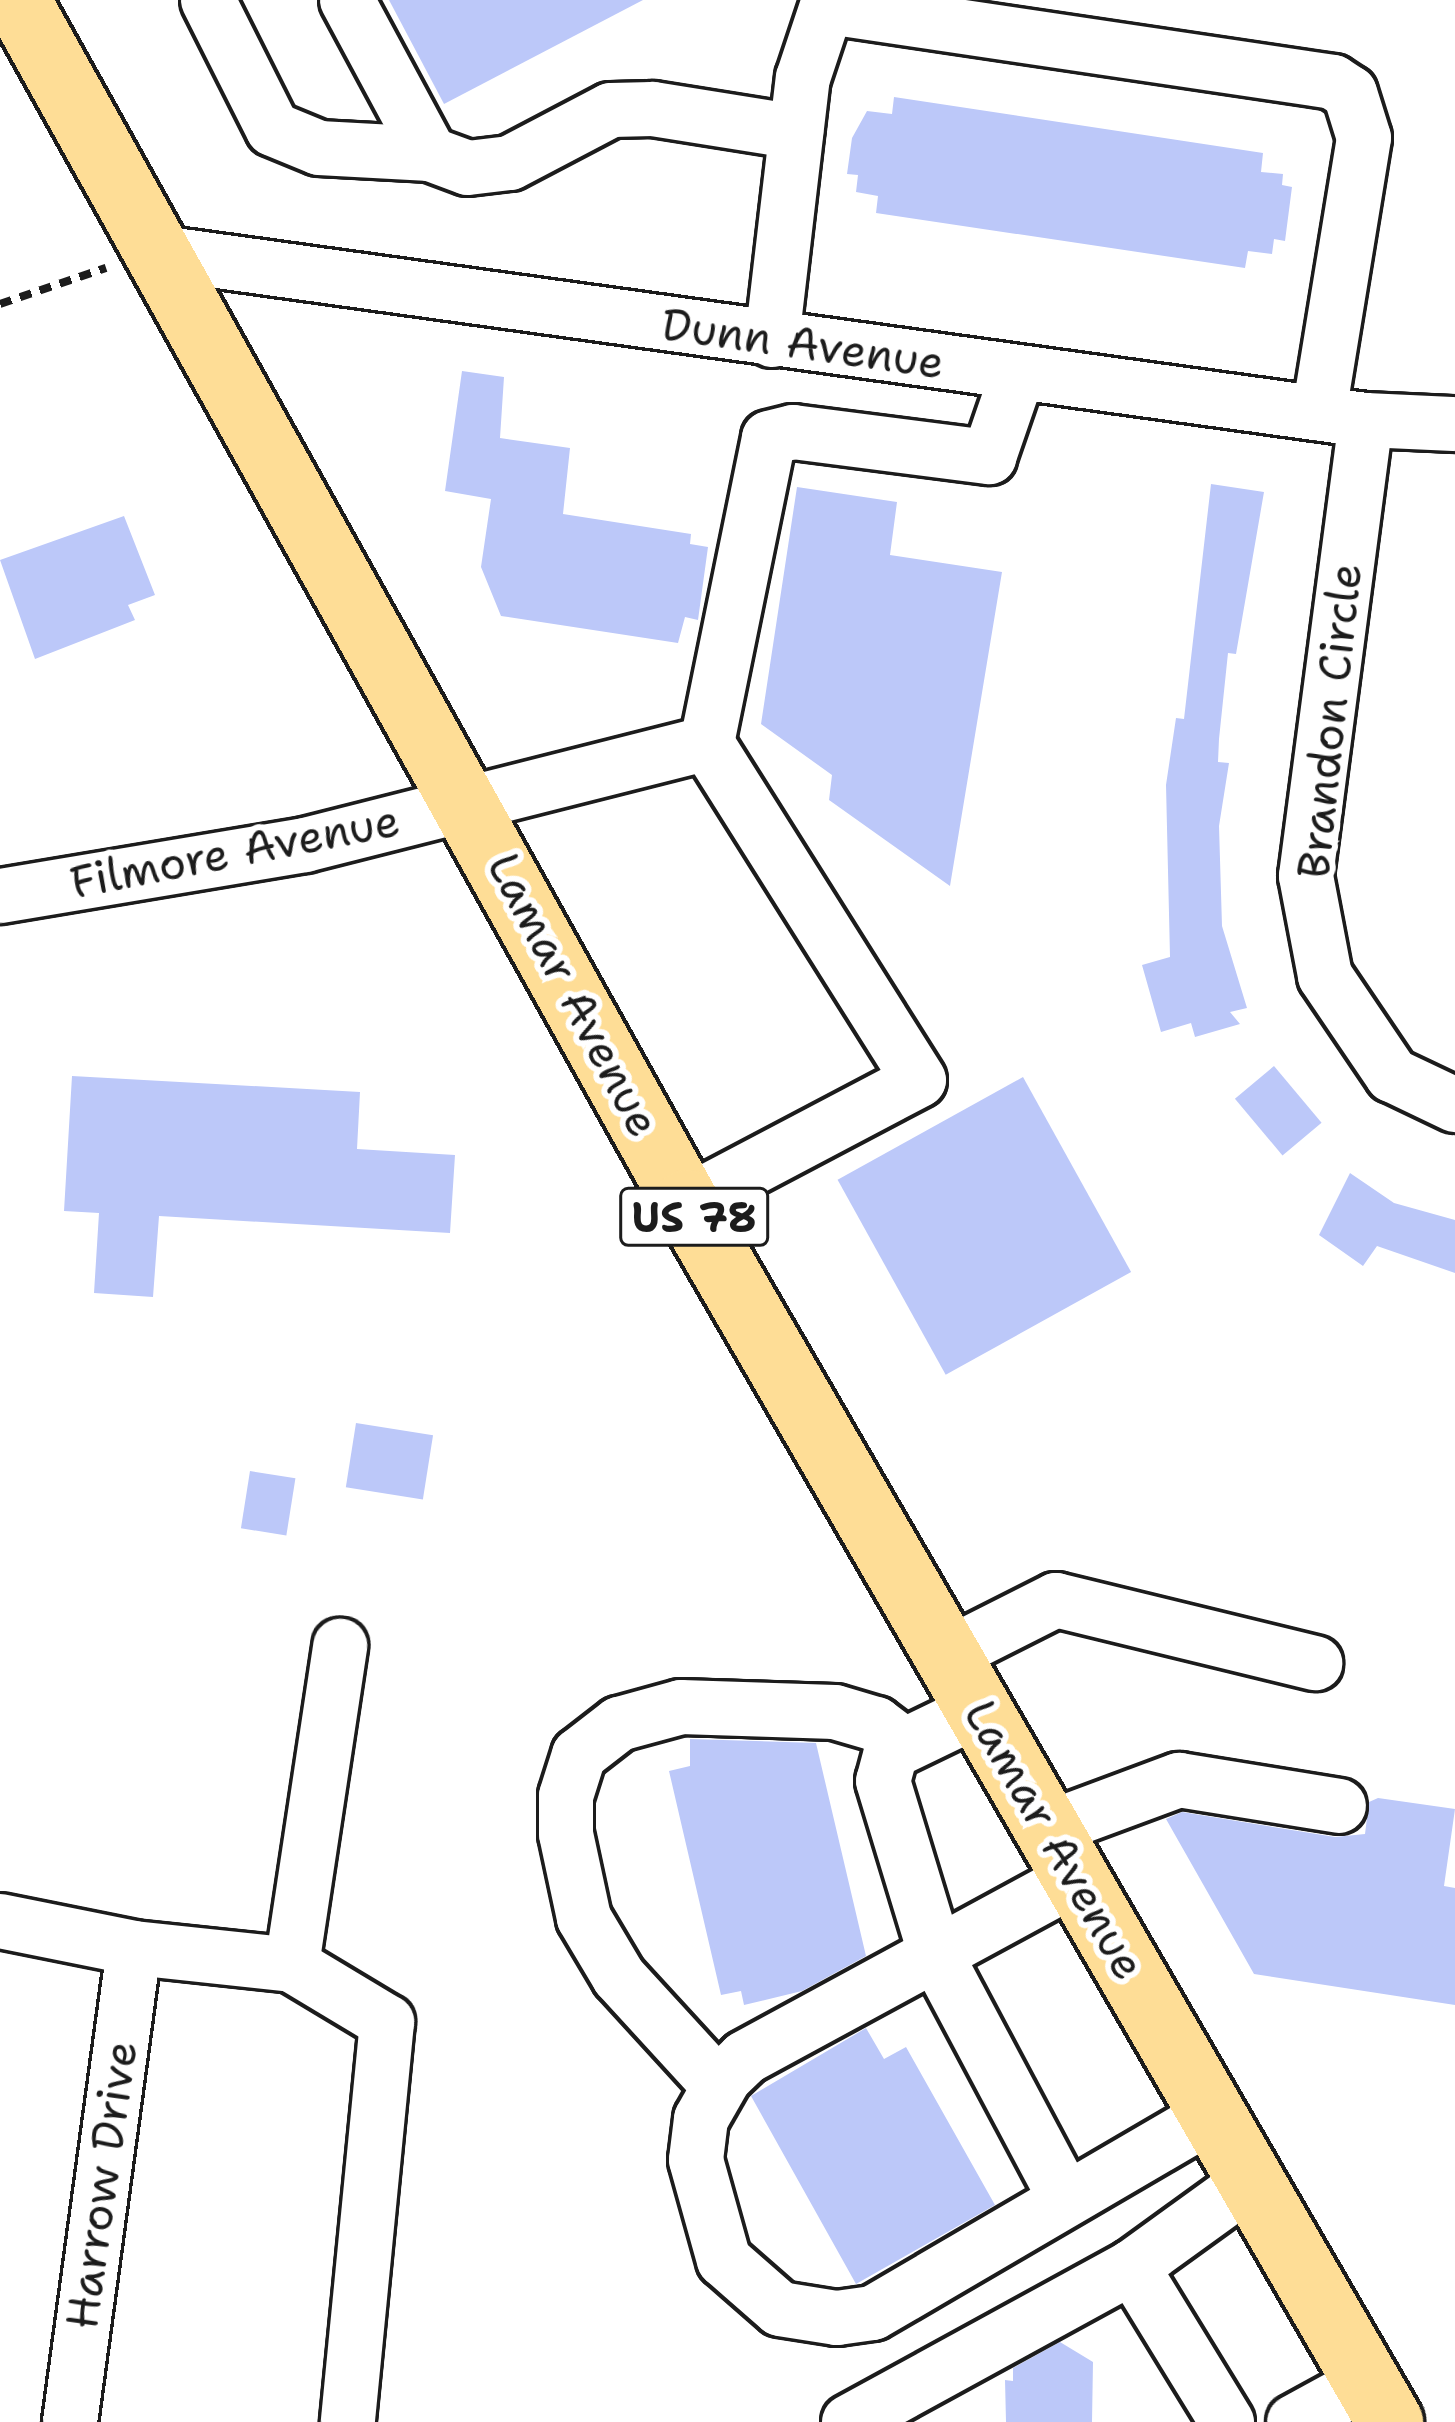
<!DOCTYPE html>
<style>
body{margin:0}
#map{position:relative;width:1455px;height:2422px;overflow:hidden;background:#fff;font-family:"Shantell Sans",sans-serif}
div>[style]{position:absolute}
.building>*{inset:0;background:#bcc8f9;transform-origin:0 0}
.path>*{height:8px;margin-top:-4px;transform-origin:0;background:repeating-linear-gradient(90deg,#1c1c1c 0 12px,transparent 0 21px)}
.roads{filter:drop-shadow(3px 0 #1c1c1c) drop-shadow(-3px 0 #1c1c1c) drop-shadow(0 3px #1c1c1c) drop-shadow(0 -3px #1c1c1c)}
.minor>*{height:54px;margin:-27px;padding:0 27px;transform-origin:27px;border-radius:27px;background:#fff}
.major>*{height:66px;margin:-33px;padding:0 33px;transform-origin:33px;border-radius:33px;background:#fedd96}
span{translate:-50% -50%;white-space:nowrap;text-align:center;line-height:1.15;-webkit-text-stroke:12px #fff;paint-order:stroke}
.shield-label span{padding:3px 9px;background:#fff;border:3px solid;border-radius:9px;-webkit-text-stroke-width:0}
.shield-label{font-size:42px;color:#1c1c1c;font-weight:700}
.street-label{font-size:45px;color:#1c1c1c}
</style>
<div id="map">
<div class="building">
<i style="clip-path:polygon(389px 0,643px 0,444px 104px)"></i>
<i style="clip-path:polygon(894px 97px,1263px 153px,1261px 172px,1283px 174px,1282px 185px,1292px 187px,1285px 241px,1274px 239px,1272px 254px,1248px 251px,1245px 268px,876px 213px,878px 196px,856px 192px,858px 175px,847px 174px,852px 138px,867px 111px,892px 114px)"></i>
<i style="clip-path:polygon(462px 371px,504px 377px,500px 438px,570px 448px,563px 514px,691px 534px,690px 544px,708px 547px,698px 620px,685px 617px,678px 643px,501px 616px,481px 567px,491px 499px,445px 491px)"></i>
<i style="clip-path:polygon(1211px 484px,1264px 492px,1236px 654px,1228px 653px,1219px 739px,1218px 762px,1229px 763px,1219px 826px,1222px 926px,1247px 1008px,1230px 1012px,1240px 1024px,1195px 1037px,1191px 1023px,1161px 1032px,1142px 965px,1170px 957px,1166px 785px,1176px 718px,1184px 719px)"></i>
<i style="clip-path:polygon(797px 487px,897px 502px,890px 555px,1002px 572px,950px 886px,829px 800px,832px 775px,761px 724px)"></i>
<i style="clip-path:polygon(124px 516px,155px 595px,128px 605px,135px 620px,35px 659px,0 560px)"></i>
<i style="left:1274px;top:1066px;width:74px;height:51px;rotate:50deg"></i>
<i style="clip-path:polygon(72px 1076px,360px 1092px,357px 1149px,455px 1155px,450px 1233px,159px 1216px,153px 1297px,94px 1293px,99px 1213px,64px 1211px)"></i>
<i style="left:1023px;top:1077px;width:223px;height:212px;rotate:61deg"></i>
<i style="clip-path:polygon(1350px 1173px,1394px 1203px,1455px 1220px,1455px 1273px,1377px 1246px,1363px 1266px,1319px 1235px)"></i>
<i style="left:356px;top:1423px;width:78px;height:65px;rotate:9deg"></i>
<i style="left:250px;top:1471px;width:46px;height:58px;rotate:9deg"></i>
<i style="clip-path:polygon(690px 1739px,816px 1743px,866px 1956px,802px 1991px,744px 2005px,741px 1991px,721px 1995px,669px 1771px,690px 1766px)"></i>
<i style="clip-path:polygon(1378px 1798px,1455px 1809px,1444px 1886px,1455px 1888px,1455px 2005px,1254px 1974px,1166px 1819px,1182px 1812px,1335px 1837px,1365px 1834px,1369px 1802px)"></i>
<i style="clip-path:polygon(866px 2028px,884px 2059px,906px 2047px,995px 2205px,856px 2284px,751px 2096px)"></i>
<i style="clip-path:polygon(1060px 2342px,1093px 2362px,1092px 2422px,1006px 2422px,1005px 2380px,1013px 2381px,1013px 2368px)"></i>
</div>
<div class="path">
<i style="left:0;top:304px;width:112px;rotate:-18.8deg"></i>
</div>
<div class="roads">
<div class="minor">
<i style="left:208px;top:0;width:144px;rotate:63.3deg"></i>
<i style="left:273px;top:129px;width:50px;rotate:22.4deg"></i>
<i style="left:319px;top:148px;width:111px;rotate:3.1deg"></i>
<i style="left:347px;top:0;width:175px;rotate:61.7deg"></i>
<i style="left:430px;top:154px;width:40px;rotate:20.2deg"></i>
<i style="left:468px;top:168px;width:42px;rotate:-6.8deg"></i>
<i style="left:510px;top:163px;width:114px;rotate:-27.7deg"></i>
<i style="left:611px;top:110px;width:42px;rotate:-1.4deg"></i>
<i style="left:653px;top:109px;width:145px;rotate:9.1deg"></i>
<i style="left:829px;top:7px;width:510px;rotate:8.46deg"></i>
<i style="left:1333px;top:82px;width:20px;rotate:33deg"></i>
<i style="left:1350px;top:93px;width:47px;rotate:72.7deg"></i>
<i style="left:1364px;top:138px;width:279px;rotate:99.3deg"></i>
<i style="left:153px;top:252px;width:1225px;rotate:7.89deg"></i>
<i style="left:1366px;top:420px;width:89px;rotate:2.6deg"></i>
<i style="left:772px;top:340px;width:264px;rotate:-83.3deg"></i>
<i style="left:803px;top:78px;width:82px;rotate:-71.6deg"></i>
<i style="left:1366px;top:420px;width:460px;rotate:97.5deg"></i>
<i style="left:1306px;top:876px;width:102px;rotate:79.2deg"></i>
<i style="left:1325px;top:976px;width:120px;rotate:55.9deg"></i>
<i style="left:1392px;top:1075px;width:70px;rotate:25.5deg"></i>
<i style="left:0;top:896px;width:309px;rotate:-9.5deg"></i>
<i style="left:305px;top:845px;width:415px;rotate:-14.2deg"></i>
<i style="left:707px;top:743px;width:311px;rotate:-78.5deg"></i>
<i style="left:769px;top:438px;width:25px;rotate:-14deg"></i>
<i style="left:793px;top:432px;width:198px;rotate:7.3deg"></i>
<i style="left:989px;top:457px;width:89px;rotate:-71deg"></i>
<i style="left:686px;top:1203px;width:263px;rotate:-27.8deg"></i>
<i style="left:919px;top:1080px;width:398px;rotate:-122.2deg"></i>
<i style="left:947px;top:1655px;width:122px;rotate:-26.8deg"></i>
<i style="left:1056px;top:1600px;width:267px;rotate:13.7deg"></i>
<i style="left:978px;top:1710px;width:97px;rotate:154.2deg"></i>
<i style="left:891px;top:1752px;width:30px;rotate:105deg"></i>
<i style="left:883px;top:1781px;width:182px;rotate:73.1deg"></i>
<i style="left:936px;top:1955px;width:276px;rotate:62deg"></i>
<i style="left:1047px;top:1829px;width:141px;rotate:-20.4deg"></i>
<i style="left:1179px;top:1780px;width:162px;rotate:9.2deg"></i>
<i style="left:1076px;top:1878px;width:377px;rotate:151.5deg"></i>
<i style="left:745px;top:2058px;width:28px;rotate:136deg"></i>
<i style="left:725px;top:2077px;width:48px;rotate:119.7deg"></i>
<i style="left:701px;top:2119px;width:41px;rotate:97deg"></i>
<i style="left:696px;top:2160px;width:104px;rotate:74.4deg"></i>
<i style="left:724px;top:2260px;width:74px;rotate:41.2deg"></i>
<i style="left:780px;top:2309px;width:58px;rotate:9deg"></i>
<i style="left:837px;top:2318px;width:36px;rotate:-8deg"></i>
<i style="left:873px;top:2313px;width:394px;rotate:-30.3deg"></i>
<i style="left:0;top:1921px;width:137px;rotate:11.4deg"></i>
<i style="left:134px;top:1948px;width:159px;rotate:6.1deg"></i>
<i style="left:292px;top:1965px;width:111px;rotate:31deg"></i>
<i style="left:387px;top:2022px;width:402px;rotate:95.6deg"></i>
<i style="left:292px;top:1965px;width:323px;rotate:-81.4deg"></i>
<i style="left:718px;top:2085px;width:147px;rotate:-132.5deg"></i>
<i style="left:619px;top:1977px;width:69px;rotate:-120.7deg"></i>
<i style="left:584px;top:1918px;width:86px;rotate:-102.1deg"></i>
<i style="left:566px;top:1834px;width:38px;rotate:-90deg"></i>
<i style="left:566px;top:1796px;width:43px;rotate:-72.4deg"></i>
<i style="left:579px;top:1755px;width:51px;rotate:-37.8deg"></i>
<i style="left:619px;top:1724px;width:64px;rotate:-15.3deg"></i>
<i style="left:681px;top:1707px;width:154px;rotate:1.9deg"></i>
<i style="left:835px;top:1712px;width:43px;rotate:16.3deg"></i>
<i style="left:876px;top:1724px;width:35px;rotate:37deg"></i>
<i style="left:70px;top:2422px;width:478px;rotate:-82.3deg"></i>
<i style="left:849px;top:2422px;width:323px;rotate:-28.7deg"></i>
<i style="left:1227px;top:2422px;width:182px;rotate:-121.5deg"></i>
<i style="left:1132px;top:2267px;width:147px;rotate:-35.9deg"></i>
<i style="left:1294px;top:2422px;width:83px;rotate:-28.7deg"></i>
</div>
<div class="major">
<i style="left:17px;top:0;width:1377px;rotate:60.92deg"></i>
<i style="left:686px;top:1203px;width:1408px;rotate:59.99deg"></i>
</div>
</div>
<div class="shield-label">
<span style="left:694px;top:1217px">US 78</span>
</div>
<div class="street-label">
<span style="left:803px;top:344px;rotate:8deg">Dunn Avenue</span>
<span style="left:1330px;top:721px;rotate:-84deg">Brandon Circle</span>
<span style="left:235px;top:852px;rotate:-11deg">Filmore Avenue</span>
<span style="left:573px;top:995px;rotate:62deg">Lamar Avenue</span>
<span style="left:1054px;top:1840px;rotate:60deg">Lamar Avenue</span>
<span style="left:102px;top:2185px;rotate:-82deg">Harrow Drive</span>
</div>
</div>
